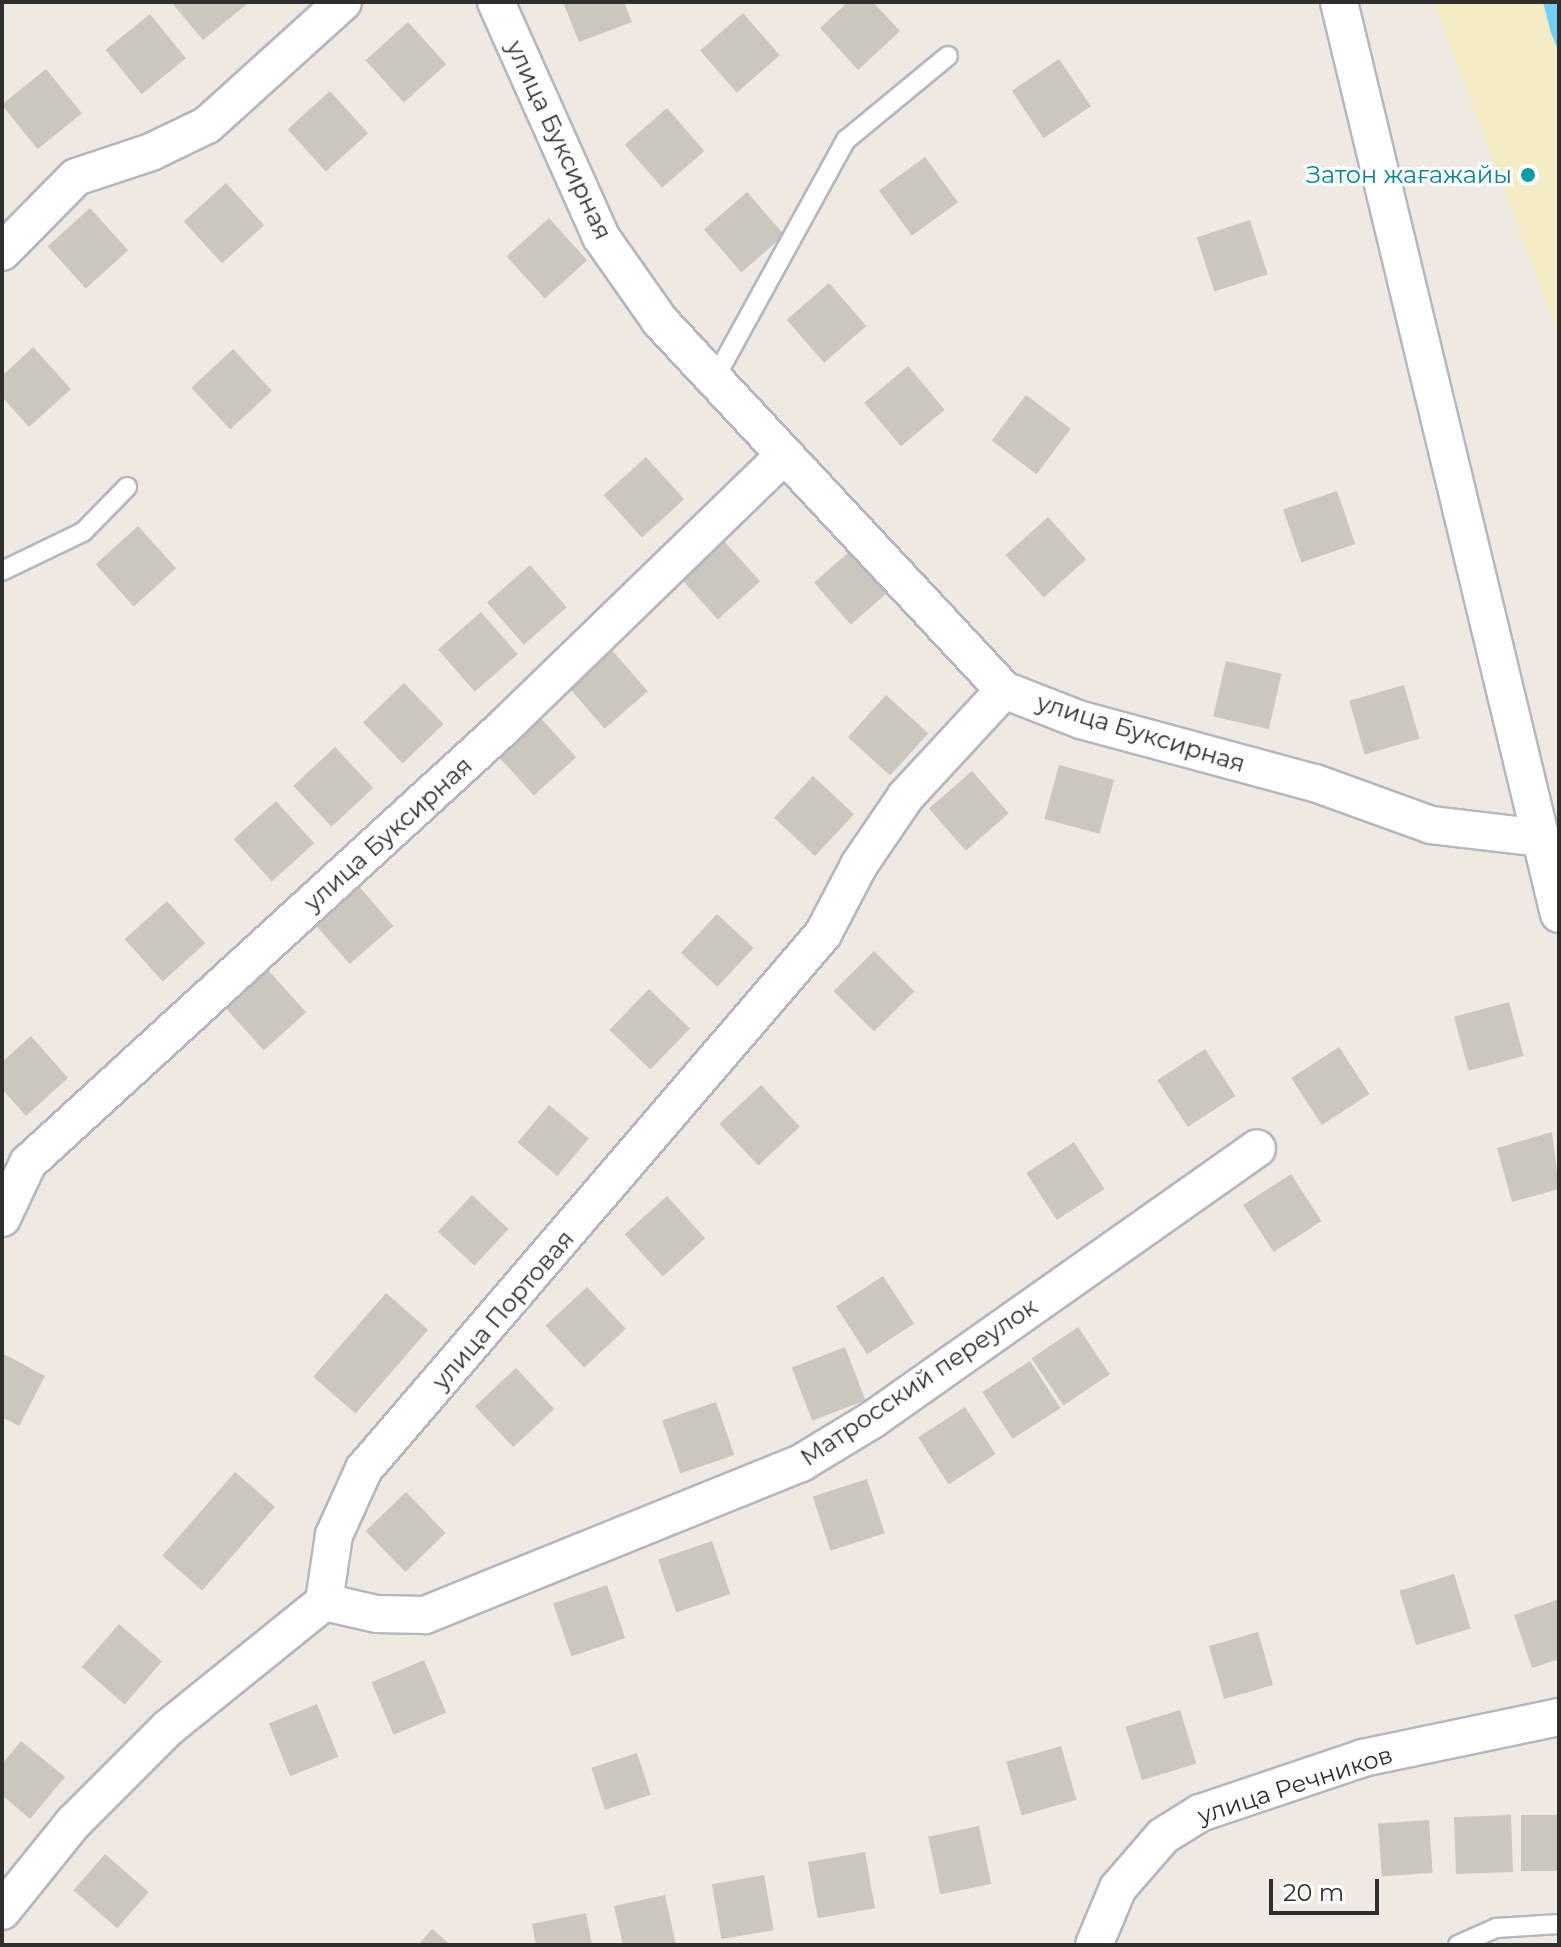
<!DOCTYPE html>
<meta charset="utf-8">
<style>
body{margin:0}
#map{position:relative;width:1561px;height:1947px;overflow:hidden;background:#efe9e1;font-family:Montserrat,sans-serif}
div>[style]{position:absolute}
.sand>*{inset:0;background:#f3ecc5}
.water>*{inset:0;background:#75cff0}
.building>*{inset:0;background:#cbc7bf;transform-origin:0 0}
.roads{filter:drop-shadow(2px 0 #b4b7c1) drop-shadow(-2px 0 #b4b7c1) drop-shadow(0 2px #b4b7c1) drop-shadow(0 -2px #b4b7c1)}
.lane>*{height:18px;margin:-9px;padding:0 9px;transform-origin:9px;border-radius:9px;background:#fff}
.street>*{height:36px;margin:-18px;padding:0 18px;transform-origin:18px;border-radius:18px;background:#fff}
.dots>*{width:22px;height:22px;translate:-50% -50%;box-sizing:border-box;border:4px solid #fff;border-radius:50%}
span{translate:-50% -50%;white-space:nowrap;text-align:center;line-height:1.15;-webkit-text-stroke:6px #fff;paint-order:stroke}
.street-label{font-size:24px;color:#2e2e2e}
.culture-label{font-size:24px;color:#0d838f}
.right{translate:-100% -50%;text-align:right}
.frame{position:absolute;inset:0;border:4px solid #2e2e2e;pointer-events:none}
.scale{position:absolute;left:1269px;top:1879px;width:110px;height:36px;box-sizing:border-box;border:4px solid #2e2e2e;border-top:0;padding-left:10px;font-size:24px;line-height:28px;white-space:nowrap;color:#2e2e2e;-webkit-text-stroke:6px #fff;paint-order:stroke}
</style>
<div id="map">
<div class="sand">
<i style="clip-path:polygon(1434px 2px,1543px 2px,1559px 52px,1559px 336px)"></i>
</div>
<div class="water">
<i style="clip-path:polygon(1543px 2px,1559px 2px,1559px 52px,1551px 33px)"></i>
</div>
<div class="building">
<i style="clip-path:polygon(171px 2px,245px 2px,247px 4px,203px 40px)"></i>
<i style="clip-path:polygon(563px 2px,624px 2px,632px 22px,579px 42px)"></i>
<i style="clip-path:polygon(848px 2px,873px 2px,900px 31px,858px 70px,820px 28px)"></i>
<i style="left:743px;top:13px;width:56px;height:57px;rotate:49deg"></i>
<i style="left:150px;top:14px;width:57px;height:57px;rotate:51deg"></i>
<i style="left:408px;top:22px;width:57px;height:57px;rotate:48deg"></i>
<i style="left:1059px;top:59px;width:57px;height:57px;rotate:56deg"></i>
<i style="left:46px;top:69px;width:57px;height:57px;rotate:51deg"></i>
<i style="left:330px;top:91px;width:57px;height:57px;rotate:48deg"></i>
<i style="left:667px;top:108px;width:57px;height:56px;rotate:49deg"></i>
<i style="left:925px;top:157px;width:56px;height:57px;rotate:54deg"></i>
<i style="left:226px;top:183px;width:57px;height:57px;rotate:48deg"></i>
<i style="left:747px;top:192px;width:57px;height:57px;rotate:49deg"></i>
<i style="left:90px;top:208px;width:57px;height:57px;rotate:48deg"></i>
<i style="left:549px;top:218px;width:57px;height:57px;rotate:48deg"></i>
<i style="left:1250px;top:220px;width:57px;height:56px;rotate:72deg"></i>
<i style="left:829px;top:283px;width:57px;height:56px;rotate:49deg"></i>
<i style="clip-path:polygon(33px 347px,71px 389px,29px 427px,2px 397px,2px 376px)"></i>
<i style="left:233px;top:349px;width:57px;height:57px;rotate:47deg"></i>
<i style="left:908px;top:366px;width:57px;height:57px;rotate:50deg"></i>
<i style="left:1026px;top:395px;width:56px;height:57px;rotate:37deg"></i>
<i style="left:646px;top:457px;width:57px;height:57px;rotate:48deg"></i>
<i style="left:1337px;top:491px;width:56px;height:57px;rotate:71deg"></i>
<i style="left:1048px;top:517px;width:57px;height:57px;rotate:48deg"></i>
<i style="left:138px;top:526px;width:57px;height:57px;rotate:48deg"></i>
<i style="left:722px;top:539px;width:57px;height:57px;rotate:48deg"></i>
<i style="left:857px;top:545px;width:56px;height:57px;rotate:49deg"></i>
<i style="left:530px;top:565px;width:56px;height:57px;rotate:49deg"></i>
<i style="left:481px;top:612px;width:56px;height:57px;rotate:49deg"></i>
<i style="left:611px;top:649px;width:56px;height:57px;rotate:49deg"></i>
<i style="left:1226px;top:661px;width:57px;height:57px;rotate:13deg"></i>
<i style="left:404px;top:683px;width:57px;height:57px;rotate:46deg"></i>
<i style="left:1404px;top:685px;width:56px;height:57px;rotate:74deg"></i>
<i style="left:886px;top:695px;width:57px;height:57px;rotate:42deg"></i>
<i style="left:538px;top:715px;width:57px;height:57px;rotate:48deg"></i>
<i style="left:335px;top:747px;width:56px;height:57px;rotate:47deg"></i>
<i style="left:1059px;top:765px;width:57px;height:56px;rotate:15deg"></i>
<i style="left:972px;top:771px;width:56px;height:57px;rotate:49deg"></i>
<i style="left:813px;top:776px;width:56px;height:57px;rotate:43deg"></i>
<i style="left:276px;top:801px;width:57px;height:57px;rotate:48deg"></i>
<i style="left:356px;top:883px;width:57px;height:58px;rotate:49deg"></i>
<i style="left:167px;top:901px;width:57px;height:57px;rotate:48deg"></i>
<i style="left:717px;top:914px;width:50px;height:53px;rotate:43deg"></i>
<i style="left:874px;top:951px;width:57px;height:57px;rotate:45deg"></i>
<i style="left:268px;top:970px;width:57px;height:57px;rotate:48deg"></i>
<i style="left:649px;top:989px;width:57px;height:57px;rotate:44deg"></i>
<i style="left:1509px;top:1002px;width:56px;height:57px;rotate:75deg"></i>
<i style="clip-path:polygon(31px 1036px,68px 1078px,26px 1116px,2px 1089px,2px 1062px)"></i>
<i style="left:1339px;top:1047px;width:56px;height:57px;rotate:57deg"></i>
<i style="left:1205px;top:1049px;width:56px;height:57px;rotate:57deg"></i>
<i style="left:761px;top:1085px;width:57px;height:57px;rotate:47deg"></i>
<i style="left:549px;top:1105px;width:52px;height:49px;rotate:40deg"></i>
<i style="clip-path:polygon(1552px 1132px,1559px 1189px,1512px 1202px,1497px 1148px)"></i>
<i style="left:1074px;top:1142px;width:56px;height:57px;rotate:57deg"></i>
<i style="left:1291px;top:1174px;width:56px;height:57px;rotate:57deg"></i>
<i style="left:472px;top:1195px;width:50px;height:50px;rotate:43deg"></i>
<i style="left:667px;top:1196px;width:57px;height:57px;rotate:48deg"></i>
<i style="left:883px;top:1276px;width:57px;height:56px;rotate:57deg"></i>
<i style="left:587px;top:1287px;width:57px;height:57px;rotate:47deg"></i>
<i style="left:386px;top:1293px;width:56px;height:111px;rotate:41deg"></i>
<i style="left:1078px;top:1327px;width:57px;height:56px;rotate:56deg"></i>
<i style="left:845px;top:1347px;width:57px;height:57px;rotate:69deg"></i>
<i style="clip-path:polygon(2px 1353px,45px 1376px,19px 1426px,2px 1417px)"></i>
<i style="left:1030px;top:1361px;width:56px;height:57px;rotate:57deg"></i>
<i style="left:516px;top:1368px;width:56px;height:56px;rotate:47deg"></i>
<i style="left:716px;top:1402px;width:56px;height:57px;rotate:71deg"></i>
<i style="left:965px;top:1407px;width:56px;height:56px;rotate:57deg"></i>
<i style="left:235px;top:1472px;width:53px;height:111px;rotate:41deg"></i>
<i style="left:867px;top:1479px;width:57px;height:57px;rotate:72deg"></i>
<i style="left:406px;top:1492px;width:57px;height:56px;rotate:46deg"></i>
<i style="left:712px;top:1541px;width:56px;height:57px;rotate:71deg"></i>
<i style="left:1454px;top:1574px;width:57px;height:57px;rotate:73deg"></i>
<i style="left:607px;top:1585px;width:56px;height:57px;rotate:71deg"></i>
<i style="clip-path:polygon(1559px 1599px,1559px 1659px,1532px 1668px,1514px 1615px)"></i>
<i style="left:119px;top:1624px;width:57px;height:57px;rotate:41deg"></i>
<i style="left:1258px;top:1632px;width:55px;height:51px;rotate:74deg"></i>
<i style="left:424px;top:1660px;width:57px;height:57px;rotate:67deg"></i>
<i style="left:317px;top:1704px;width:57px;height:52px;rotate:68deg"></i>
<i style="left:1180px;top:1710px;width:56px;height:57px;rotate:73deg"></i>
<i style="clip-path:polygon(21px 1741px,65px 1777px,30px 1819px,2px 1795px,2px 1764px)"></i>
<i style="left:1061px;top:1746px;width:56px;height:57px;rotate:74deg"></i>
<i style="left:637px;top:1753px;width:44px;height:48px;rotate:72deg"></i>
<i style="left:1511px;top:1815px;width:57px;height:57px;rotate:88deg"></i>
<i style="left:1559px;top:1815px;width:56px;height:38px;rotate:90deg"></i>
<i style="left:1429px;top:1820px;width:53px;height:51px;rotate:86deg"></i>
<i style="left:979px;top:1826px;width:59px;height:52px;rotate:78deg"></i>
<i style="left:865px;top:1852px;width:57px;height:58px;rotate:80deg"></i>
<i style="left:105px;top:1854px;width:58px;height:48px;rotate:41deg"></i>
<i style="left:764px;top:1875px;width:56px;height:53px;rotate:80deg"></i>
<i style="clip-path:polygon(665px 1895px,676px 1945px,623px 1945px,614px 1906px)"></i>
<i style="clip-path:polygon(586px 1913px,592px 1945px,536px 1945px,532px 1924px)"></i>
<i style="clip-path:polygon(432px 1929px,451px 1945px,418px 1945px)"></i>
</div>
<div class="roads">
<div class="lane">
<i style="left:715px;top:378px;width:272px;rotate:-61.2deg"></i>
<i style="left:846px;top:140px;width:132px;rotate:-39.5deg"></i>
<i style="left:2px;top:571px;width:90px;rotate:-25.7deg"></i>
<i style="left:83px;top:532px;width:63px;rotate:-45.6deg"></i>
<i style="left:1458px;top:1945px;width:42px;rotate:-24.1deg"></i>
<i style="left:1496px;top:1928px;width:63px;rotate:-3.6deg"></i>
</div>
<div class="street">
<i style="left:496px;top:2px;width:257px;rotate:65.9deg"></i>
<i style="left:601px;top:237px;width:103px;rotate:54.9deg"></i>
<i style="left:660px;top:321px;width:504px;rotate:47.01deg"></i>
<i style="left:1004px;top:690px;width:83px;rotate:21.3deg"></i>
<i style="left:1081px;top:720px;width:242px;rotate:15.1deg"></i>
<i style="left:1315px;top:783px;width:123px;rotate:19.9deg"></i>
<i style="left:1431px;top:825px;width:112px;rotate:6.7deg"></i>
<i style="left:1339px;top:2px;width:938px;rotate:76.44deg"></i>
<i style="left:2px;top:252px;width:105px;rotate:-45.4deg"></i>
<i style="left:76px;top:177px;width:79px;rotate:-18.4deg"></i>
<i style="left:151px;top:152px;width:62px;rotate:-25.7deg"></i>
<i style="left:207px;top:125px;width:183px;rotate:-42.1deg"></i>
<i style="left:2px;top:1218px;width:61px;rotate:-64.7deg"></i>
<i style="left:28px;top:1163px;width:644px;rotate:-42.48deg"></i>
<i style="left:503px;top:728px;width:392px;rotate:-44.1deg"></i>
<i style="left:324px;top:1602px;width:54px;rotate:12.8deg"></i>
<i style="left:377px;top:1614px;width:48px;rotate:1.2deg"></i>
<i style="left:425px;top:1615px;width:406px;rotate:-22deg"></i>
<i style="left:801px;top:1463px;width:83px;rotate:-31.2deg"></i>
<i style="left:872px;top:1420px;width:471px;rotate:-35.2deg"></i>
<i style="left:2px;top:1911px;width:113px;rotate:-51.1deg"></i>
<i style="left:73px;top:1823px;width:134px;rotate:-45deg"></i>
<i style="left:168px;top:1728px;width:201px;rotate:-38.9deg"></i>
<i style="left:324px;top:1602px;width:68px;rotate:-81.5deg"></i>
<i style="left:334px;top:1535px;width:72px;rotate:-65.6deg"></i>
<i style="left:364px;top:1469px;width:705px;rotate:-49.37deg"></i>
<i style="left:823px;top:934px;width:78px;rotate:-62.4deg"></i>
<i style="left:859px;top:865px;width:83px;rotate:-55.7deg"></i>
<i style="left:906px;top:796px;width:144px;rotate:-47.2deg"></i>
<i style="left:1094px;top:1945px;width:62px;rotate:-67.2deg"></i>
<i style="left:1118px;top:1888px;width:69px;rotate:-49.1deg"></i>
<i style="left:1163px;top:1836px;width:44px;rotate:-31.9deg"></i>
<i style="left:1200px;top:1813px;width:172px;rotate:-18.6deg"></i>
<i style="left:1363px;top:1758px;width:200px;rotate:-11.8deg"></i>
</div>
</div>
<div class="dots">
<i style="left:1528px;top:175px;background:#0f9aa8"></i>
</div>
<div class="street-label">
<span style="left:559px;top:140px;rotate:65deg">улица Буксирная</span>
<span style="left:1141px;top:733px;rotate:17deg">улица Буксирная</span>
<span style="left:388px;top:834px;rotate:-42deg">улица Буксирная</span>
<span style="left:503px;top:1310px;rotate:-49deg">улица Портовая</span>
<span style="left:919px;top:1382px;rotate:-34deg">Матросский переулок</span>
<span style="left:1295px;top:1785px;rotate:-18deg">улица Речников</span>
</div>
<div class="culture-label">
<span class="right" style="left:1512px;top:175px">Затон жағажайы</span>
</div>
<div class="frame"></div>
<div class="scale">20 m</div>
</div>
